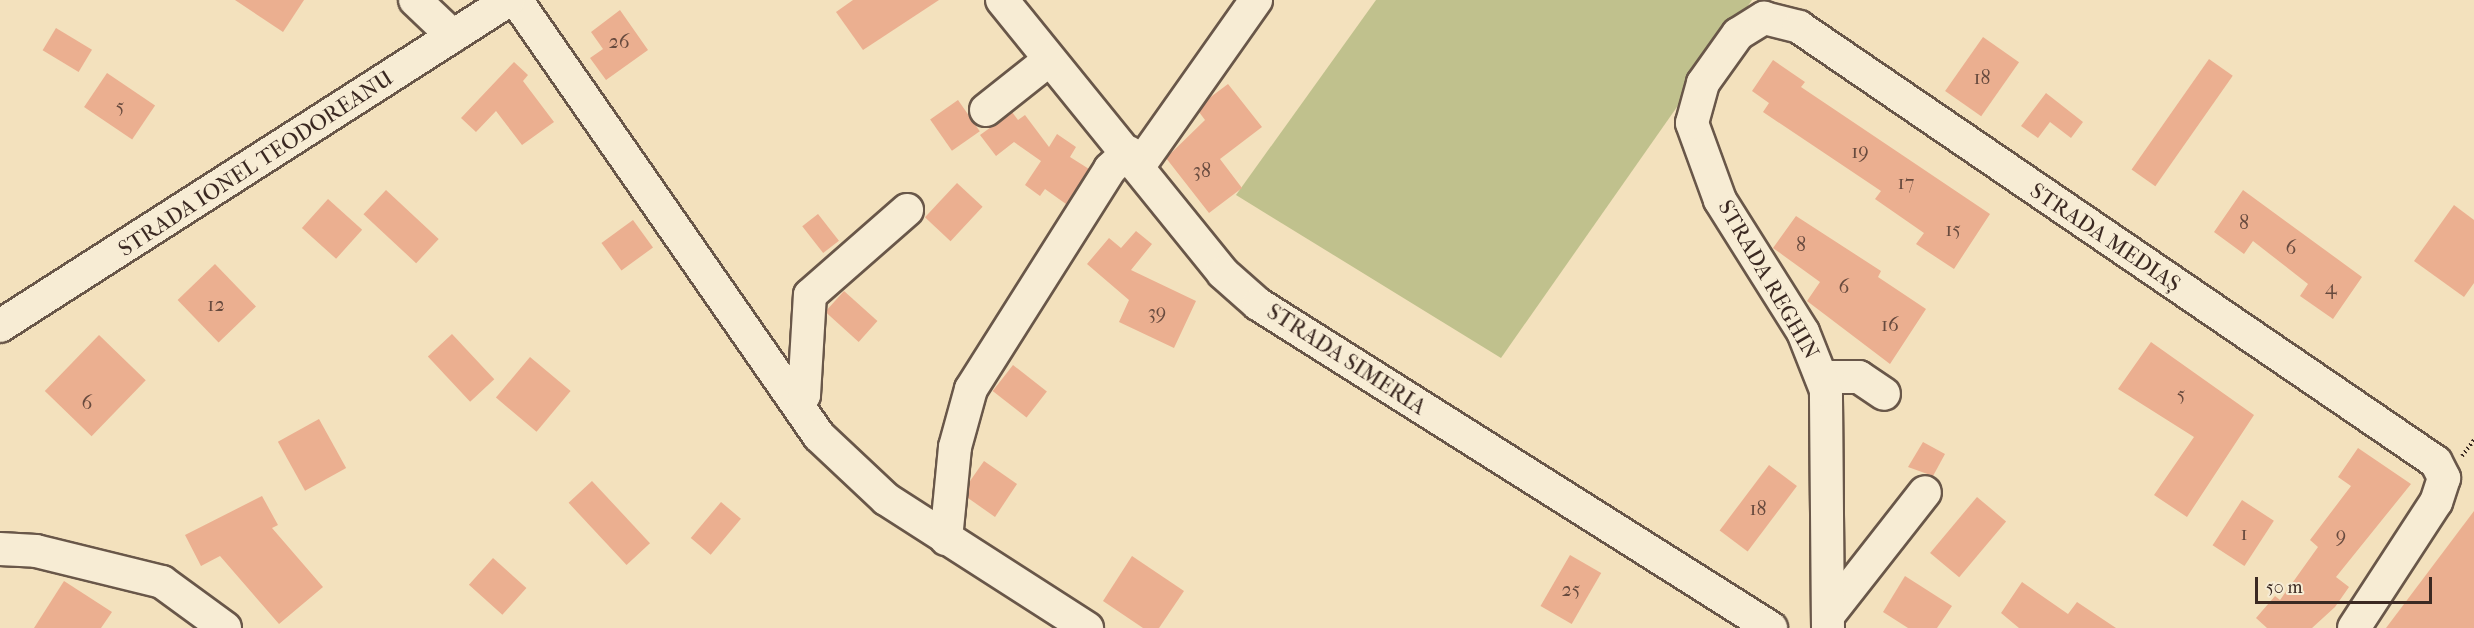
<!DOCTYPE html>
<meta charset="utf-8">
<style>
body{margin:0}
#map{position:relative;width:2474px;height:628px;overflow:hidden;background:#f3e1bd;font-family:"IM FELL French Canon",serif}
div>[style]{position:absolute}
.green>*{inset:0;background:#c0c18d}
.building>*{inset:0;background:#ebaf90;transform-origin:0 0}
.path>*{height:4px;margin-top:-2px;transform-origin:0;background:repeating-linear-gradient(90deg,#3b2922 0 1.5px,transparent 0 4.5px)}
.roads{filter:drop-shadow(2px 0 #695749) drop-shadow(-2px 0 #695749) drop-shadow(0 2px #695749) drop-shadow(0 -2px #695749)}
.minor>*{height:32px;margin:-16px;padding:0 16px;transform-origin:16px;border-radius:16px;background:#f7ecd4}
span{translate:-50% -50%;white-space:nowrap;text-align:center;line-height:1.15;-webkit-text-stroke:4.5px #f7ecd4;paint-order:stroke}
.number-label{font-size:20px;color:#674a3e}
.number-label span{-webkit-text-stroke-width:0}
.street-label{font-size:22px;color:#3b2922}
.scale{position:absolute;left:2255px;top:577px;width:177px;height:27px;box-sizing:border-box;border:3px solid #3b2922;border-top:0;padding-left:8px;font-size:18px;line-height:21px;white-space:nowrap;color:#3b2922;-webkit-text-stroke:4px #f7ecd4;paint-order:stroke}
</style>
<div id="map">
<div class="green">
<i style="clip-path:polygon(1376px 0,1752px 0,1501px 358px,1236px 195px)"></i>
</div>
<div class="building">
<i style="clip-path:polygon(235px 0,304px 0,283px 32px)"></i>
<i style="clip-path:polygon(853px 0,939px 0,863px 50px,836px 12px)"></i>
<i style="clip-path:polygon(620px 10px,648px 50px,606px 80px,590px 58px,603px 49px,591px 32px)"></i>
<i style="left:56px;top:28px;width:42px;height:26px;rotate:31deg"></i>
<i style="left:1983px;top:37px;width:44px;height:66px;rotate:35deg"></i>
<i style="left:2209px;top:59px;width:29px;height:135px;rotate:35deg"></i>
<i style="clip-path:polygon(1773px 60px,1805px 82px,1801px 87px,1990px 214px,1954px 269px,1916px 244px,1924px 233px,1875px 199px,1881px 191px,1763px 112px,1769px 103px,1752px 91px)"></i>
<i style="clip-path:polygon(514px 62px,528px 75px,523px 81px,554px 122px,522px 145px,496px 111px,476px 132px,461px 118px)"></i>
<i style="left:107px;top:73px;width:58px;height:41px;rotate:34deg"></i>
<i style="clip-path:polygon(1228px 84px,1262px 127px,1220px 159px,1242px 188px,1209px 213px,1166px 158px,1205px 120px,1199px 112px,1208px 99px)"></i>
<i style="clip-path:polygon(2046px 93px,2083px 122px,2071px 138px,2050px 122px,2038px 138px,2021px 126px)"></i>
<i style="left:958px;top:100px;width:38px;height:34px;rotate:55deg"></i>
<i style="clip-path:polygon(1012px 112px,1018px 120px,1025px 115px,1049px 147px,1057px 134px,1076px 147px,1070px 157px,1089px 169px,1066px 204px,1045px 189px,1040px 196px,1025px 185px,1041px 161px,1014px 142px,996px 156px,980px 135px)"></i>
<i style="left:957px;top:183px;width:35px;height:47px;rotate:43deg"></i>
<i style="left:386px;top:190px;width:72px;height:33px;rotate:43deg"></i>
<i style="clip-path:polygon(2243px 190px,2362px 277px,2333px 319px,2300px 296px,2308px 284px,2253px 241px,2244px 254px,2214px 232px)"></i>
<i style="left:328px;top:199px;width:46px;height:39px;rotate:42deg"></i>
<i style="clip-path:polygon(2454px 205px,2474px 220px,2474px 283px,2464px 297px,2414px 261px)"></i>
<i style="left:818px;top:214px;width:34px;height:20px;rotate:52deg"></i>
<i style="clip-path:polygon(1796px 216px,1881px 271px,1878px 277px,1926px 309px,1890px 364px,1807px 301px,1820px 282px,1773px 248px)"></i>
<i style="left:633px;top:220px;width:34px;height:39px;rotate:54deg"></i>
<i style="clip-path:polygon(1136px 231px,1152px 244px,1131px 270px,1196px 301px,1174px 348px,1119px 322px,1129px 300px,1087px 264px,1109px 238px,1121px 248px)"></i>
<i style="left:215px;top:264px;width:59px;height:52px;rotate:46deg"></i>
<i style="left:844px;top:291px;width:45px;height:28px;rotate:42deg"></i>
<i style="left:452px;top:334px;width:62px;height:33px;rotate:47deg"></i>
<i style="left:99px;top:335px;width:65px;height:78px;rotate:44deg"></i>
<i style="clip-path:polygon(2151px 342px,2254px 415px,2187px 517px,2154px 495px,2194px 437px,2118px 389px)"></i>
<i style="left:530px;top:357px;width:53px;height:53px;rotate:40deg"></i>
<i style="left:1013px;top:365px;width:43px;height:33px;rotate:38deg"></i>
<i style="left:319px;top:419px;width:56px;height:47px;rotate:61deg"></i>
<i style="clip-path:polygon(1923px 442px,1945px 454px,1933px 476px,1908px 467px)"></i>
<i style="clip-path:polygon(2358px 448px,2411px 484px,2336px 577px,2349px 587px,2335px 607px,2312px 628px,2267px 628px,2256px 618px,2275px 596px,2280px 600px,2318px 547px,2310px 540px,2351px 486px,2338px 477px)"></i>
<i style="clip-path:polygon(984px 461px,1017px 484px,995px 517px,968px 498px,970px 481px)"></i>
<i style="left:1769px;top:465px;width:35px;height:82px;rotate:37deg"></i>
<i style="left:592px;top:481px;width:85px;height:32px;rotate:47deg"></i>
<i style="clip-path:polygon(262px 496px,278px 525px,272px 528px,323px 587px,279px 624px,220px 556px,201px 566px,185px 535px)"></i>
<i style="left:1977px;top:497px;width:38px;height:73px;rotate:40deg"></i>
<i style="left:2242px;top:500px;width:38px;height:54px;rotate:33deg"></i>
<i style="left:721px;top:502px;width:26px;height:47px;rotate:40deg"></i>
<i style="clip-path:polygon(2474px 511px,2474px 628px,2386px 628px)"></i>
<i style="left:1570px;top:555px;width:36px;height:59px;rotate:30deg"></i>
<i style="clip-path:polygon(1132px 556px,1184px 591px,1159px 628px,1143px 628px,1103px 601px)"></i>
<i style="left:493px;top:558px;width:45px;height:36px;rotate:42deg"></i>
<i style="clip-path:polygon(1905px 576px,1952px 606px,1937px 628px,1908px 628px,1883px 612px)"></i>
<i style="clip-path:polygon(64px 581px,112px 612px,101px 628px,34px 628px)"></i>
<i style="clip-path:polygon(2022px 582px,2068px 614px,2077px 602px,2116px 628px,2019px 628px,2001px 613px)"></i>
</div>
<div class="path">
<i style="left:2462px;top:456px;width:20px;rotate:-53deg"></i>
</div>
<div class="roads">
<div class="minor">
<i style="left:415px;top:0;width:52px;rotate:43.5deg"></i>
<i style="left:516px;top:0;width:531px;rotate:55.2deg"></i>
<i style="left:819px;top:436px;width:92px;rotate:43.2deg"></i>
<i style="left:886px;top:499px;width:239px;rotate:32.7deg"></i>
<i style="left:1002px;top:0;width:351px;rotate:51deg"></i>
<i style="left:1223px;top:273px;width:47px;rotate:41.5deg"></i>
<i style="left:1258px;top:304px;width:607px;rotate:32.28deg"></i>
<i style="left:986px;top:110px;width:80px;rotate:-38.4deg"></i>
<i style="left:1139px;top:166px;width:203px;rotate:-54.8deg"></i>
<i style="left:0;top:326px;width:604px;rotate:-32.64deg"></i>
<i style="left:1822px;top:377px;width:37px"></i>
<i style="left:1859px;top:377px;width:30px;rotate:34deg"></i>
<i style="left:797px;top:402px;width:10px;rotate:-45deg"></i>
<i style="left:804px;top:395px;width:100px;rotate:-86.6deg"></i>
<i style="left:810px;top:295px;width:129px;rotate:-41.2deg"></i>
<i style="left:946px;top:539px;width:92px;rotate:-84.4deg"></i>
<i style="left:955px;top:447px;width:60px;rotate:-74.6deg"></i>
<i style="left:971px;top:389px;width:260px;rotate:-57.7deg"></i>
<i style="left:1110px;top:169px;width:25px;rotate:-43deg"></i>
<i style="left:0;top:549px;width:36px;rotate:3deg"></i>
<i style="left:36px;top:551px;width:130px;rotate:13.8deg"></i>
<i style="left:162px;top:582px;width:78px;rotate:36.1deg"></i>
<i style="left:1831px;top:612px;width:152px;rotate:-51.9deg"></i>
<i style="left:1828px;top:628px;width:238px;rotate:-90.5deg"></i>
<i style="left:1826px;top:390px;width:62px;rotate:-111.6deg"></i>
<i style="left:1803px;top:332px;width:156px;rotate:-122.2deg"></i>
<i style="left:1720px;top:200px;width:82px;rotate:-110deg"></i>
<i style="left:1692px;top:123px;width:41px;rotate:-74.6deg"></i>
<i style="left:1703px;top:83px;width:60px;rotate:-54.5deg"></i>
<i style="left:1738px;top:34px;width:31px;rotate:-32deg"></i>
<i style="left:1764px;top:18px;width:36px;rotate:14deg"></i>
<i style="left:1799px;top:27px;width:771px;rotate:34.33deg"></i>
<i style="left:2436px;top:462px;width:18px;rotate:63deg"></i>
<i style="left:2444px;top:478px;width:25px;rotate:108deg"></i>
<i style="left:2436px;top:502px;width:150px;rotate:123.1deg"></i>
</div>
</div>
<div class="number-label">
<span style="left:619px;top:41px">26</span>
<span style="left:1982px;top:77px">18</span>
<span style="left:120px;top:106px">5</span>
<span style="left:1860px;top:151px">19</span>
<span style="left:1202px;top:170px">38</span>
<span style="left:1906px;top:182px">17</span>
<span style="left:2244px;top:222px">8</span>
<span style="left:1953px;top:229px">15</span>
<span style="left:1801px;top:244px">8</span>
<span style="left:2291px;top:247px">6</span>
<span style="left:1844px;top:286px">6</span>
<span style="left:2331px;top:287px">4</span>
<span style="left:216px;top:304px">12</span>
<span style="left:1157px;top:312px">39</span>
<span style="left:1890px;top:324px">16</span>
<span style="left:2181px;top:394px">5</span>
<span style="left:87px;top:402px">6</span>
<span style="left:1758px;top:508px">18</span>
<span style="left:2244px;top:533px">1</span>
<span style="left:2341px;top:535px">9</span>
<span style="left:1571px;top:589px">25</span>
</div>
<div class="street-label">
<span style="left:256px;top:164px;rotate:-33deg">STRADA IONEL TEODOREANU</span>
<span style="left:2105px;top:238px;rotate:34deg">STRADA MEDIAȘ</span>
<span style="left:1768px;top:280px;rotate:60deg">STRADA REGHIN</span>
<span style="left:1346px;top:360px;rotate:33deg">STRADA SIMERIA</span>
</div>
<div class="scale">50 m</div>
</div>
